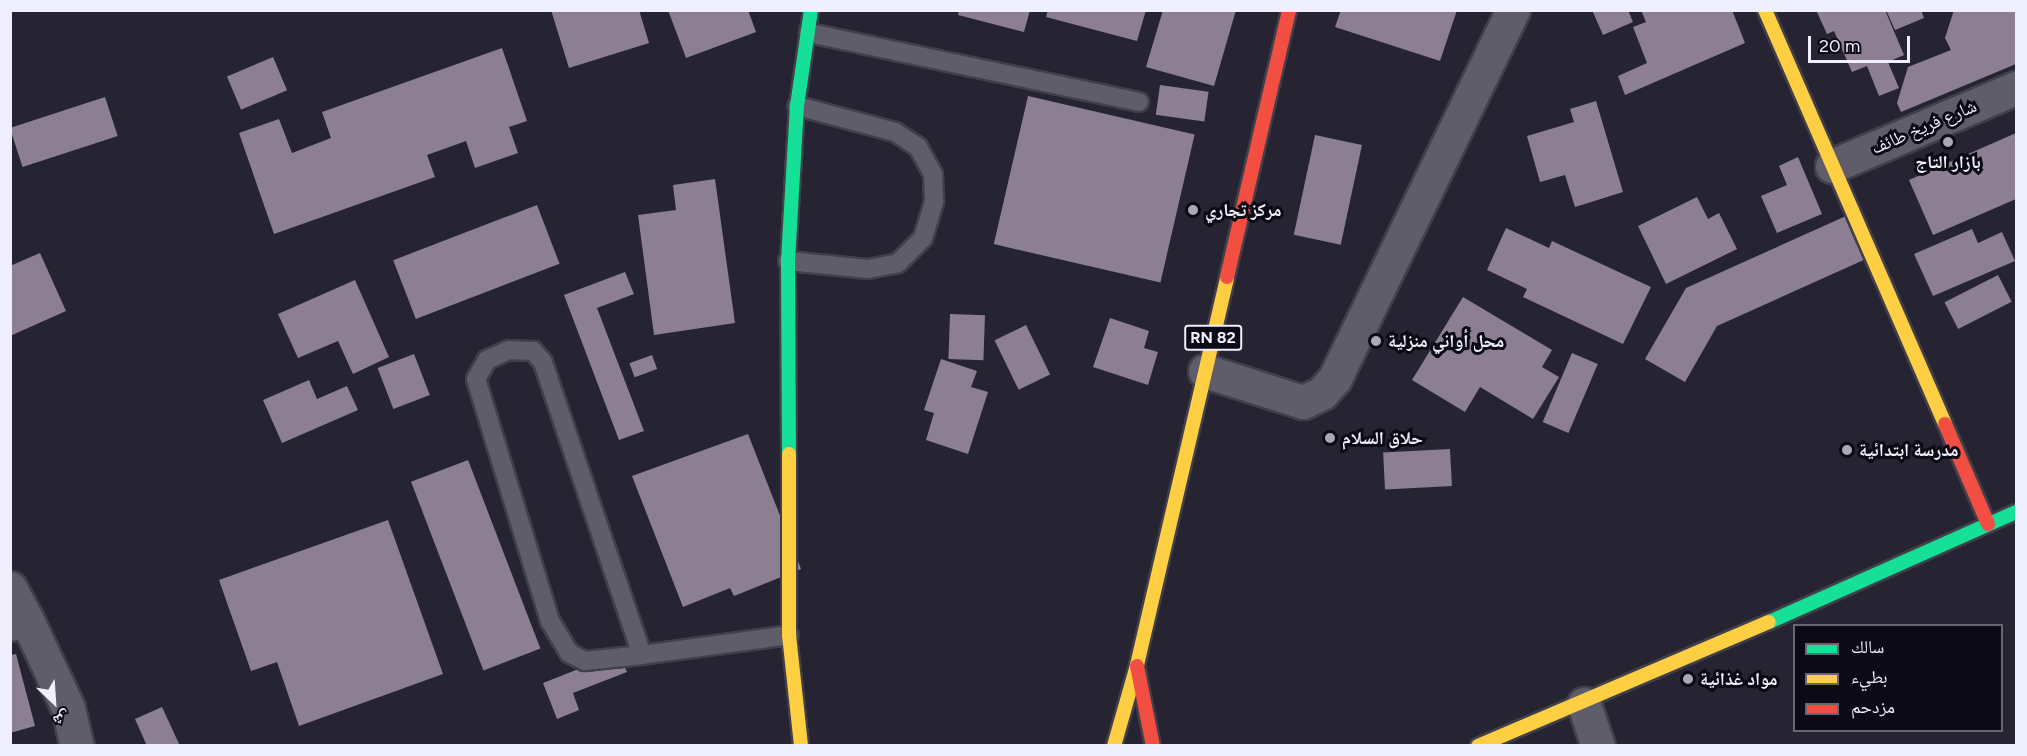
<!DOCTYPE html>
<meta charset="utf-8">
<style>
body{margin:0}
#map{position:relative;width:2027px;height:756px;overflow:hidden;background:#262432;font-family:Figtree,"Noto Naskh Arabic",sans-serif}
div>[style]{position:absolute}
.building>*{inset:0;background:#8d7f93;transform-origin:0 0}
.roads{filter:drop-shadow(2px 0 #413f4a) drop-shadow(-2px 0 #413f4a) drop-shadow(0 2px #413f4a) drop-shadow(0 -2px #413f4a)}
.lane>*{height:18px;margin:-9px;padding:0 9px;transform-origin:9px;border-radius:9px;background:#5e5d69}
.street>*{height:33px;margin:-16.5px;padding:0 16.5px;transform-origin:16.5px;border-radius:16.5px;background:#5e5d69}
.fast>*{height:14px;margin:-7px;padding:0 7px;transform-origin:7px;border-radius:7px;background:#16e098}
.slow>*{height:14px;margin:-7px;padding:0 7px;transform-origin:7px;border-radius:7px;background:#ffcf43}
.jam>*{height:14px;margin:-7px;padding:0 7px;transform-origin:7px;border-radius:7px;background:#f24e42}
.dots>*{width:16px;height:16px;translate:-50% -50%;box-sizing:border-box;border:3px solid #0c0a15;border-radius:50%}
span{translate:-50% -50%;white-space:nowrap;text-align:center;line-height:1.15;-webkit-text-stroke:6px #0c0a15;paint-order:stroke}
.shield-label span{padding:2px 4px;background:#0c0a15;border:2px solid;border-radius:4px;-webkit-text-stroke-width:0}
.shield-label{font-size:16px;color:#f0effd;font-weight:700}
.street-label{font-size:18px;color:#f0effd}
.poi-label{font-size:18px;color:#f0effd;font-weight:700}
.left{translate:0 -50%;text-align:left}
.frame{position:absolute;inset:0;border:12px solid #f0effd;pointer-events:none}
.legend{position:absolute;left:1793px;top:624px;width:210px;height:108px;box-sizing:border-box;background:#0c0a15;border:2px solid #676672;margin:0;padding:8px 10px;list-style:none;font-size:18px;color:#f0effd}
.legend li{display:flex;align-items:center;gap:12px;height:30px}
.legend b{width:30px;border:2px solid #676672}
.north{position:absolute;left:24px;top:672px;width:60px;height:60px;-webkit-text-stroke:4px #0c0a15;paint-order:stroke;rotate:155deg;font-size:16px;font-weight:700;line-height:24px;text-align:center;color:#f0effd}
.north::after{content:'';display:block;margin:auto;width:21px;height:27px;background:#f0effd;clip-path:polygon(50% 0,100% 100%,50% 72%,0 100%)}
.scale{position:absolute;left:1808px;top:36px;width:102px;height:27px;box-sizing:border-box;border:3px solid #f0effd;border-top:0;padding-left:8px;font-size:18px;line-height:21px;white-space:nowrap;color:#f0effd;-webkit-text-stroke:4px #0c0a15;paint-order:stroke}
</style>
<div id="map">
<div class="building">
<i style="clip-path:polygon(551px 10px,639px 10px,649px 43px,569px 68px)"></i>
<i style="clip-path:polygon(668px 10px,748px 10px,756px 32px,686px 58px)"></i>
<i style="clip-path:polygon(959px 10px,1030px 10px,1024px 32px,958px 15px)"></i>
<i style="clip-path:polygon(1048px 10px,1146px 10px,1137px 41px,1046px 17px)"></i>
<i style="clip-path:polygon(1163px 10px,1236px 10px,1214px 86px,1146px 67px)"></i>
<i style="clip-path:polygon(1341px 10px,1457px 10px,1440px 61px,1335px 27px)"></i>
<i style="clip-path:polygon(1592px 10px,1628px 10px,1633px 22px,1603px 35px)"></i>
<i style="clip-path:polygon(1641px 10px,1732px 10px,1745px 43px,1625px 95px,1618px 76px,1647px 63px,1633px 27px,1646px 22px)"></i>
<i style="clip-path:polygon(1816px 10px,1885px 10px,1904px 55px,1888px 62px,1899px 88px,1879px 96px,1867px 66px,1852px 72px,1834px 31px,1827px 34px)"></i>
<i style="clip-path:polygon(1886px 10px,1921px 10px,1924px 18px,1895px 30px)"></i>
<i style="clip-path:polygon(1954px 10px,2016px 10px,2016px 64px,1901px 112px,1897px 103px,1908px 67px,1951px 50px,1945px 38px)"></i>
<i style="clip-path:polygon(502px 48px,527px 121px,509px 127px,518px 153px,475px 168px,466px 141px,427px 155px,435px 177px,274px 234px,239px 133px,279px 119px,292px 153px,331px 138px,322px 112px)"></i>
<i style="left:273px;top:57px;width:36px;height:50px;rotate:67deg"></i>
<i style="left:1160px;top:85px;width:49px;height:30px;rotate:8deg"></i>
<i style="left:1028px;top:96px;width:171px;height:152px;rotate:13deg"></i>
<i style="left:105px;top:97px;width:41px;height:100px;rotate:72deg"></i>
<i style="clip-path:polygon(1596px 101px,1623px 192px,1575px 207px,1565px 175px,1540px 182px,1527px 136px,1574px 122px,1570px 109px)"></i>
<i style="clip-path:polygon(2016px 133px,2016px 199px,1933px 235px,1909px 180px)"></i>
<i style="left:1315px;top:135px;width:48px;height:102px;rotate:12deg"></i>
<i style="clip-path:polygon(1798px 157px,1822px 214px,1777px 233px,1761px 196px,1787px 185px,1779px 166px)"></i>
<i style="clip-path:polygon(715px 179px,735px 323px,654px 335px,638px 215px,676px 210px,673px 185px)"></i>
<i style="clip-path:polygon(1697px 197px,1708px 219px,1719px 213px,1737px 249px,1666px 284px,1638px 226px)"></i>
<i style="left:537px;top:205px;width:63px;height:154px;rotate:69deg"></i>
<i style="clip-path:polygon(1846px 216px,1866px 259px,1717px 326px,1685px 382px,1645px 359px,1686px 288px)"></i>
<i style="clip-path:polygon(1506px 228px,1549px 248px,1552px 241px,1651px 287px,1623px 344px,1523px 297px,1527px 289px,1487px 270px)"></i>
<i style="clip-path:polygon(1972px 229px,1978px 243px,2002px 232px,2015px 261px,1933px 296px,1914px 254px)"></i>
<i style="clip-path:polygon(40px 253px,66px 311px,10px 336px,10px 266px)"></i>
<i style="clip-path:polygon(625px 272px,634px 294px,597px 308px,644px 431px,619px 440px,564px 295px)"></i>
<i style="left:1998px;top:275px;width:30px;height:60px;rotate:63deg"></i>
<i style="clip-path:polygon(355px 280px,389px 357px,353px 374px,338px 341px,298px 358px,278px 314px)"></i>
<i style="clip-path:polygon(1463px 297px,1552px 350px,1542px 367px,1559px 377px,1533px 419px,1480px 387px,1465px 412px,1412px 380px)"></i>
<i style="left:950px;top:314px;width:35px;height:45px;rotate:2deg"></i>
<i style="clip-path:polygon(1110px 318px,1149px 331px,1144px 348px,1158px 352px,1148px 385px,1093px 367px)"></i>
<i style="left:1026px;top:325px;width:55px;height:35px;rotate:64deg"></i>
<i style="left:1572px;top:353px;width:28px;height:75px;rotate:23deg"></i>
<i style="left:414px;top:354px;width:44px;height:39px;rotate:69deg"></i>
<i style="left:652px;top:355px;width:15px;height:24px;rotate:70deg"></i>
<i style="clip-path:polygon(941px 359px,977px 371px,971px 387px,988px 392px,968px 454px,926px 440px,934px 413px,924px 410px)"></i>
<i style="clip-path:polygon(309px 380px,317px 399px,347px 386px,358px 410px,282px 443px,263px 400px)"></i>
<i style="clip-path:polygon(748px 434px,801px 569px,734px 596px,730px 588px,683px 607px,632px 476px)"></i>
<i style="left:1450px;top:449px;width:37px;height:67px;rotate:87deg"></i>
<i style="left:468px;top:460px;width:202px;height:61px;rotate:69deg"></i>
<i style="clip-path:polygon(388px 520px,443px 674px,299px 726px,277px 662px,251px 671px,219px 580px)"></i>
<i style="clip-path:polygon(619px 653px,627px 672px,573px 693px,579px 710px,557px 719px,543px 683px)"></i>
<i style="clip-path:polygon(16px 654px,35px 726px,10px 733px,10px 655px)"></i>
<i style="clip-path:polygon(162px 707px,180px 746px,147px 746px,135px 719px)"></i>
</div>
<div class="roads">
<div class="lane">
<i style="left:809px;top:33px;width:337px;rotate:11.8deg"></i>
<i style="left:788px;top:261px;width:80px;rotate:5.7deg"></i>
<i style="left:868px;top:269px;width:31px;rotate:-11deg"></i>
<i style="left:898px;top:263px;width:35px;rotate:-45deg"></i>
<i style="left:923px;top:238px;width:39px;rotate:-73deg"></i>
<i style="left:934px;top:201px;width:27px;rotate:-92deg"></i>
<i style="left:933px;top:174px;width:31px;rotate:-119deg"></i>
<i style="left:918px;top:147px;width:27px;rotate:-147deg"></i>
<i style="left:895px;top:132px;width:101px;rotate:-165.1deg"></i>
<i style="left:642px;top:655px;width:309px;rotate:-108.7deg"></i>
<i style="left:543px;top:362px;width:15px;rotate:-132deg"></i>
<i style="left:533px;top:351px;width:24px;rotate:-178deg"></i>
<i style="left:509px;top:350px;width:24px;rotate:156deg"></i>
<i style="left:487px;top:360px;width:22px;rotate:120deg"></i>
<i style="left:476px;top:379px;width:253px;rotate:73deg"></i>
<i style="left:550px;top:621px;width:37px;rotate:59deg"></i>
<i style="left:569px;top:653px;width:18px;rotate:27deg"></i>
<i style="left:585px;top:661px;width:57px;rotate:-6deg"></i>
<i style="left:642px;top:655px;width:148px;rotate:-7.7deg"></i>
</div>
<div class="street">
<i style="left:1832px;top:166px;width:200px;rotate:-23deg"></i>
<i style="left:1205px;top:371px;width:103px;rotate:17.6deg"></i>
<i style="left:1303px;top:402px;width:21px;rotate:-25deg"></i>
<i style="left:1322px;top:393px;width:20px;rotate:-49deg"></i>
<i style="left:1335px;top:378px;width:409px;rotate:-64.2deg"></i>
<i style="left:10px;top:588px;width:36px;rotate:62deg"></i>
<i style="left:10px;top:624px;width:17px;rotate:-13deg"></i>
<i style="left:27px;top:620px;width:97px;rotate:65deg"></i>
<i style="left:68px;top:708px;width:39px;rotate:77deg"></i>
<i style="left:1584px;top:704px;width:44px;rotate:71.6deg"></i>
</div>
<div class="fast">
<i style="left:789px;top:454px;width:193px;rotate:-90.3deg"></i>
<i style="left:788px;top:261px;width:155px;rotate:-86.7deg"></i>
<i style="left:797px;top:106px;width:97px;rotate:-81.7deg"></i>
<i style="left:1769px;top:622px;width:270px;rotate:-24deg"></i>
</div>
<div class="slow">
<i style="left:1765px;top:10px;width:451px;rotate:66.5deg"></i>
<i style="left:789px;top:454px;width:181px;rotate:90deg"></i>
<i style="left:789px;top:635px;width:112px;rotate:83.8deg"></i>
<i style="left:1114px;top:746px;width:84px;rotate:-74.1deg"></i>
<i style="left:1137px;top:665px;width:398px;rotate:-76.9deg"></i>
<i style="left:1478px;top:746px;width:316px;rotate:-23.1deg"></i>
</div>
<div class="jam">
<i style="left:1227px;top:277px;width:274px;rotate:-76.9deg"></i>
<i style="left:1945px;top:424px;width:109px;rotate:66.7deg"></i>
<i style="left:1137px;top:666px;width:82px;rotate:78.7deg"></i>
</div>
</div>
<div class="dots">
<i style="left:1948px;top:142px;background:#a9a8b6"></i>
<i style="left:1193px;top:210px;background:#a9a8b6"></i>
<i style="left:1376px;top:341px;background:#a9a8b6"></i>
<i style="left:1330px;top:438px;background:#a9a8b6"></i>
<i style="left:1847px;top:450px;background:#a9a8b6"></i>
<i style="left:1688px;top:679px;background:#a9a8b6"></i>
</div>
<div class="shield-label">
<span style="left:1213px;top:338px">RN 82</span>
</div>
<div class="street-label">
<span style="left:1924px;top:127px;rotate:-23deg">شارع فريخ طائف</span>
</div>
<div class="poi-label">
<span style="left:1948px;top:162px">بازار التاج</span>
<span class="left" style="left:1205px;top:210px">مركز تجاري</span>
<span class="left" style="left:1388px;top:341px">محل أواني منزلية</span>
<span class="left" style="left:1342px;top:438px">حلاق السلام</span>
<span class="left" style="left:1859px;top:450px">مدرسة ابتدائية</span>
<span class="left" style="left:1700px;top:679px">مواد غذائية</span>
</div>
<div class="frame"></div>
<ul class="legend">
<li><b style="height:8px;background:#16e098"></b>سالك</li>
<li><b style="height:8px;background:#ffcf43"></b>بطيء</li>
<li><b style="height:8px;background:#f24e42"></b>مزدحم</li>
</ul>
<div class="north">ش</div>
<div class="scale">20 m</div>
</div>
